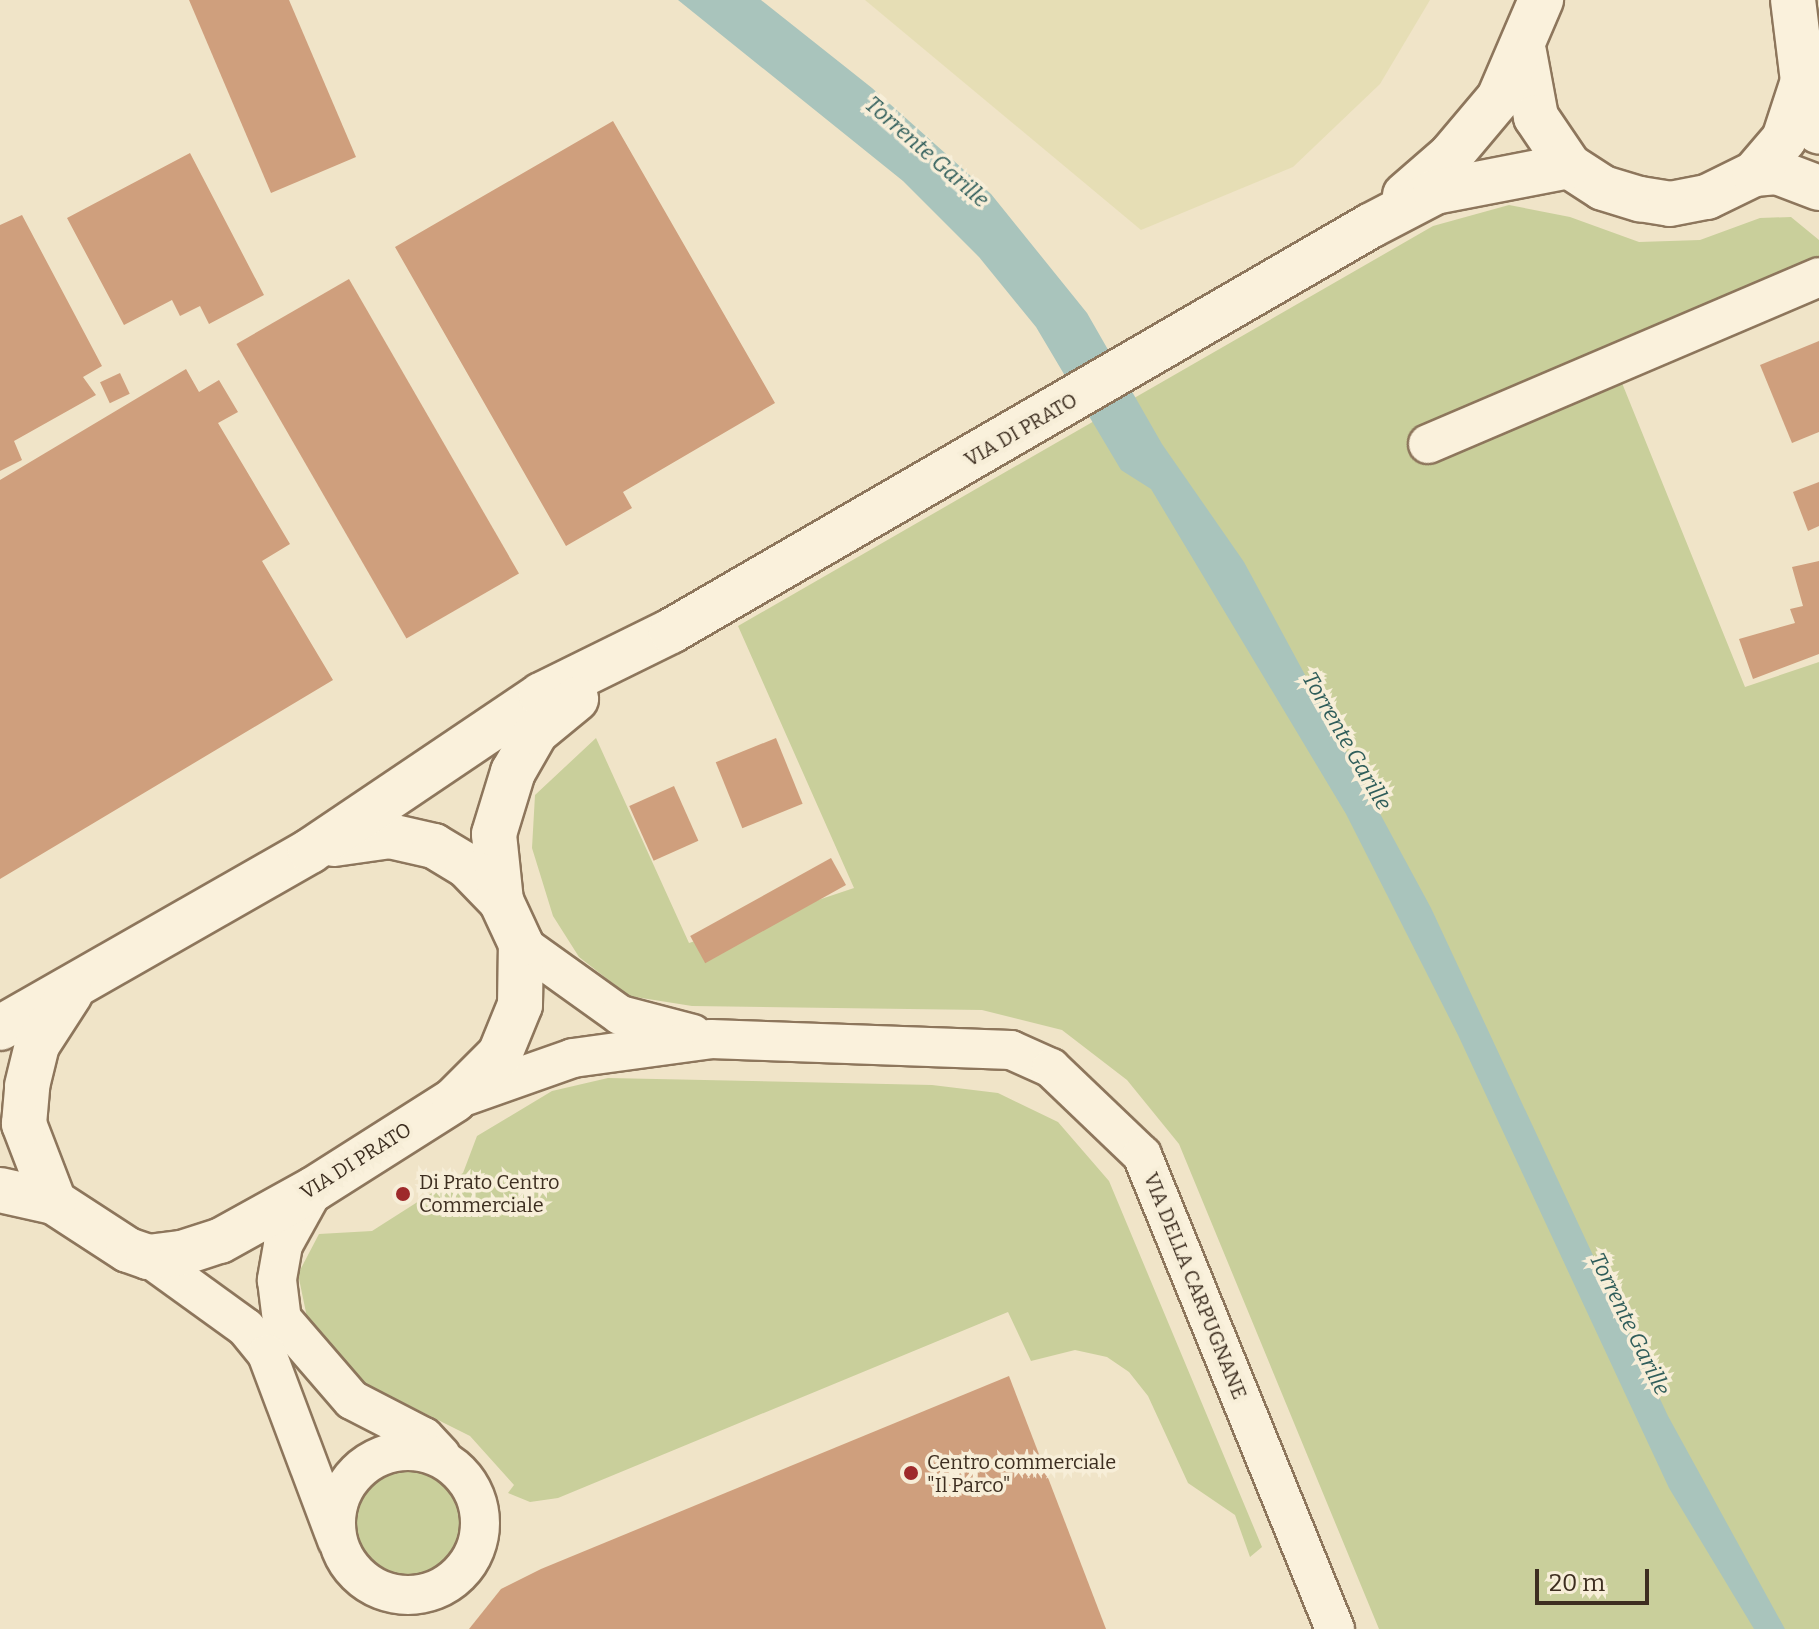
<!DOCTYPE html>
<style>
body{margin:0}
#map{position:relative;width:1819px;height:1629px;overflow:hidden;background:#f0e4c8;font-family:Bitter,serif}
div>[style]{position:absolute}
.farmland>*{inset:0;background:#e6deb5}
.green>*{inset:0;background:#c9cf9b}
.round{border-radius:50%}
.water>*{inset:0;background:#a9c4bc}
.building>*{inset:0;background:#cf9f7d;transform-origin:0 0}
.roads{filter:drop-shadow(2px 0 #8d765c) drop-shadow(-2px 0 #8d765c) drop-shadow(0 2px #8d765c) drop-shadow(0 -2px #8d765c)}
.minor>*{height:38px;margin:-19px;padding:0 19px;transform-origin:19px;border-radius:19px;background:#faf1dc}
.minor>.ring{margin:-19px;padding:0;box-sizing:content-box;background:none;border:38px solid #faf1dc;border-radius:50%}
.tertiary>*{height:44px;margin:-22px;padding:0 22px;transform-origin:22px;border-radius:22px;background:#faf1dc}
.secondary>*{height:44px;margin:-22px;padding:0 22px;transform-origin:22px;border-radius:22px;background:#faf1dc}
.dots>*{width:22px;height:22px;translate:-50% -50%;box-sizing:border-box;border:4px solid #f7eed8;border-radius:50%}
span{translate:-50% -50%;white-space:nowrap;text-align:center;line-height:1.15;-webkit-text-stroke:7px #f7eed8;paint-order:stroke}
.street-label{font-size:20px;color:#3d2e20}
.poi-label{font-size:20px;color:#3d2e20}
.left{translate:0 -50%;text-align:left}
.water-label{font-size:22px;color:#2f5d5a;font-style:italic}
.scale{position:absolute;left:1535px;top:1569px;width:114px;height:36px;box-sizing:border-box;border:4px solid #3d2e20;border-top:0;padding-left:10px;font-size:24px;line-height:28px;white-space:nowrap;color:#3d2e20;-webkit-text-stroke:6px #f7eed8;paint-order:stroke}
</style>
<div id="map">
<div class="farmland">
<i style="clip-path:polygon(865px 0,1430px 0,1380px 84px,1293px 167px,1141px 230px)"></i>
</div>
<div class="green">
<i style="clip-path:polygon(1509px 205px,1570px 217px,1639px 242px,1700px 240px,1760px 218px,1791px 217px,1819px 240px,1819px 295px,1622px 383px,1745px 687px,1819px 662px,1819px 1629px,1379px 1629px,1179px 1144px,1127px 1080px,1062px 1030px,982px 1010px,692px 1006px,629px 996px,579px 957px,553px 916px,532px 848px,535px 795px,596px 738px,689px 943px,854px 888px,738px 626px,1433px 226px)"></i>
<i style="clip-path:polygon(608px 1078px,932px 1085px,998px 1093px,1058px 1122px,1109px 1181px,1262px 1547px,1250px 1557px,1235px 1515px,1188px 1483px,1148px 1396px,1129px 1372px,1107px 1357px,1075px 1350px,1031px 1361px,1008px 1312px,558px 1498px,530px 1502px,508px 1493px,514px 1485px,470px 1436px,360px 1381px,309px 1327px,298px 1274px,319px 1234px,372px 1231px,463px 1173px,477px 1136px,552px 1091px)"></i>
<i class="round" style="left:350px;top:1466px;width:114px;height:114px"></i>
</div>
<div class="water">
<i style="clip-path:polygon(678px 0,761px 0,872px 88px,991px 194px,1087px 313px,1162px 444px,1244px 562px,1431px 908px,1668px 1416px,1785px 1629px,1754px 1629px,1669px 1488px,1458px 1035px,1346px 814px,1151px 489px,1121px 470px,1036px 327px,979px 257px,903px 181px)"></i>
</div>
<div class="building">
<i style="clip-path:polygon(189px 0,289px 0,356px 157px,271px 193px)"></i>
<i style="clip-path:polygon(613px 121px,775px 403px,623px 492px,632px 508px,566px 546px,395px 247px)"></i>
<i style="clip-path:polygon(190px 153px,264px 295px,209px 324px,200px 306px,180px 316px,172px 300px,124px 325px,67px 218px)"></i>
<i style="clip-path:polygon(22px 215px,102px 366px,83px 377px,96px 395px,14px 441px,22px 460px,0 471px,0 225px)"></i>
<i style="left:349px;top:279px;width:340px;height:130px;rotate:60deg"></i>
<i style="clip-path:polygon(1819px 341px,1819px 432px,1792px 443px,1760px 365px)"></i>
<i style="clip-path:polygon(186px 369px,199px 392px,219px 380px,238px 412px,218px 423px,290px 544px,262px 561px,333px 680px,0 879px,0 480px)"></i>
<i style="left:120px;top:373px;width:23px;height:22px;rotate:65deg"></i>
<i style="clip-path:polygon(1819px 482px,1819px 526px,1808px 531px,1793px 492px)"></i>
<i style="clip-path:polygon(1819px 561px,1819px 654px,1753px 679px,1739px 639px,1795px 623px,1790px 609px,1803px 606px,1792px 567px)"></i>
<i style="left:776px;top:738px;width:71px;height:65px;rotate:68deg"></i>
<i style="left:674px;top:786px;width:60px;height:49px;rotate:66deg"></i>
<i style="left:831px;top:858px;width:31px;height:161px;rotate:61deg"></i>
<i style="clip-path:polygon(1009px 1376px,1106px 1629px,469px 1629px,501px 1589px,541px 1569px)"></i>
</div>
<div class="roads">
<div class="minor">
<i style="left:1428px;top:444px;width:425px;rotate:-23.1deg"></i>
<i style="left:521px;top:944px;width:122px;rotate:35.6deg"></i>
<i style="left:620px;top:1015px;width:75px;rotate:14.6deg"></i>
<i style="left:454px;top:1100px;width:126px;rotate:-19.4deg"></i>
<i style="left:573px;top:1058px;width:139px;rotate:-7.8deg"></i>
<i style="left:711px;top:1039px;width:300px;rotate:2.1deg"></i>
<i style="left:1011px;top:1050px;width:44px;rotate:24.2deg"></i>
<i style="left:1051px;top:1068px;width:126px;rotate:43.7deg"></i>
<i style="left:1142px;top:1155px;width:512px;rotate:67.85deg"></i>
<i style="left:314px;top:1189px;width:64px;rotate:119deg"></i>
<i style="left:283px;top:1245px;width:36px;rotate:100deg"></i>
<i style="left:277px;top:1280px;width:39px;rotate:83deg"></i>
<i style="left:282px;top:1319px;width:107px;rotate:49.2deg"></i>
<i style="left:352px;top:1400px;width:81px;rotate:27.2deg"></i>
<i style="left:424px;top:1437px;width:25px;rotate:47deg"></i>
<i style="left:148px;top:1257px;width:121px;rotate:35.9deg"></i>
<i style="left:246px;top:1328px;width:33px;rotate:51deg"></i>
<i style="left:267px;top:1354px;width:199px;rotate:69.4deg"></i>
<i class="ring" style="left:336px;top:1451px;width:106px;height:106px"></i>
</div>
<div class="tertiary">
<i style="left:1803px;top:81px;width:53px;rotate:72.6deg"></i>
<i style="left:1754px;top:174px;width:23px;rotate:-5deg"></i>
<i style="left:1777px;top:172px;width:45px;rotate:20.9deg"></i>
</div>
<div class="secondary">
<i style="left:1524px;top:52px;width:66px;rotate:79.5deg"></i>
<i style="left:1536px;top:117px;width:59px;rotate:56deg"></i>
<i style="left:1569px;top:166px;width:40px;rotate:32.9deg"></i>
<i style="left:1603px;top:188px;width:39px;rotate:17deg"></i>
<i style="left:1640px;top:199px;width:30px;rotate:9deg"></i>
<i style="left:1670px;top:204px;width:38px;rotate:-11deg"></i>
<i style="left:1707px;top:197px;width:52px;rotate:-26.1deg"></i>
<i style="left:1754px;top:174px;width:46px;rotate:-49.4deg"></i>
<i style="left:1784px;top:139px;width:61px;rotate:-71.9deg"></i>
<i style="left:1803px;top:81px;width:82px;rotate:-97deg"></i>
<i style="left:1405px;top:195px;width:61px;rotate:-41deg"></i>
<i style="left:1451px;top:155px;width:75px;rotate:-49.9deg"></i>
<i style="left:1499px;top:98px;width:107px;rotate:-66.8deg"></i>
<i style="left:334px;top:844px;width:57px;rotate:-8.1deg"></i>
<i style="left:390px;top:836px;width:45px;rotate:12.8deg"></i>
<i style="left:434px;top:846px;width:39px;rotate:31deg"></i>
<i style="left:467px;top:866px;width:49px;rotate:45.8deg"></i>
<i style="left:0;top:1028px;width:357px;rotate:-29.7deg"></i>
<i style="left:310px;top:851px;width:279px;rotate:-34deg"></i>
<i style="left:541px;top:695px;width:145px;rotate:-26.2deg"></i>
<i style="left:671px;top:631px;width:808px;rotate:-30.09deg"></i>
<i style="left:1370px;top:226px;width:73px;rotate:-27.6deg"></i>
<i style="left:1435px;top:192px;width:136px;rotate:-11deg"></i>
<i style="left:0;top:1190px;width:55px;rotate:12.5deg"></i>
<i style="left:54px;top:1202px;width:88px;rotate:33deg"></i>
<i style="left:128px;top:1250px;width:21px;rotate:19deg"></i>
<i style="left:148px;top:1257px;width:34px;rotate:-7deg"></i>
<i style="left:182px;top:1253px;width:40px;rotate:-18deg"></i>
<i style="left:220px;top:1241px;width:107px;rotate:-29deg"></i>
<i style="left:314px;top:1189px;width:166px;rotate:-32.4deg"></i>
<i style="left:454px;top:1100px;width:65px;rotate:-45deg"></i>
<i style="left:500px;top:1054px;width:53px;rotate:-67.8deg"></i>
<i style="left:520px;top:1005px;width:61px;rotate:-89.1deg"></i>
<i style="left:521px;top:944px;width:47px;rotate:-114.9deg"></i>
<i style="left:501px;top:901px;width:67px;rotate:-96deg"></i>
<i style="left:494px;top:834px;width:65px;rotate:-73deg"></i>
<i style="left:513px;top:772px;width:46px;rotate:-60.1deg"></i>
<i style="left:536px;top:732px;width:52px;rotate:-39.5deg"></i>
<i style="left:54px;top:1202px;width:84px;rotate:-111deg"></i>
<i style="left:24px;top:1124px;width:38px;rotate:-85deg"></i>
<i style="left:27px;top:1086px;width:42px;rotate:-76.3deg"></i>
<i style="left:37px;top:1045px;width:61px;rotate:-57.1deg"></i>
</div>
</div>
<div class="dots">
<i style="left:403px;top:1194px;background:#9e2a2b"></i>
<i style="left:911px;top:1473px;background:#9e2a2b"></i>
</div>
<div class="street-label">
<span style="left:1021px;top:430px;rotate:-30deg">VIA DI PRATO</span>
<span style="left:356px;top:1161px;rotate:-32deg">VIA DI PRATO</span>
<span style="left:1195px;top:1286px;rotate:68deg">VIA DELLA CARPUGNANE</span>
</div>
<div class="poi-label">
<span class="left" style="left:419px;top:1194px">Di Prato Centro<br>Commerciale</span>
<span class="left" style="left:927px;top:1474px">Centro commerciale<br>"Il Parco"</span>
</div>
<div class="water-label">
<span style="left:927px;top:152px;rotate:41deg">Torrente Garille</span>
<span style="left:1347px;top:741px;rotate:60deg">Torrente Garille</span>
<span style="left:1630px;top:1324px;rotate:64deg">Torrente Garille</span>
</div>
<div class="scale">20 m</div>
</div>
